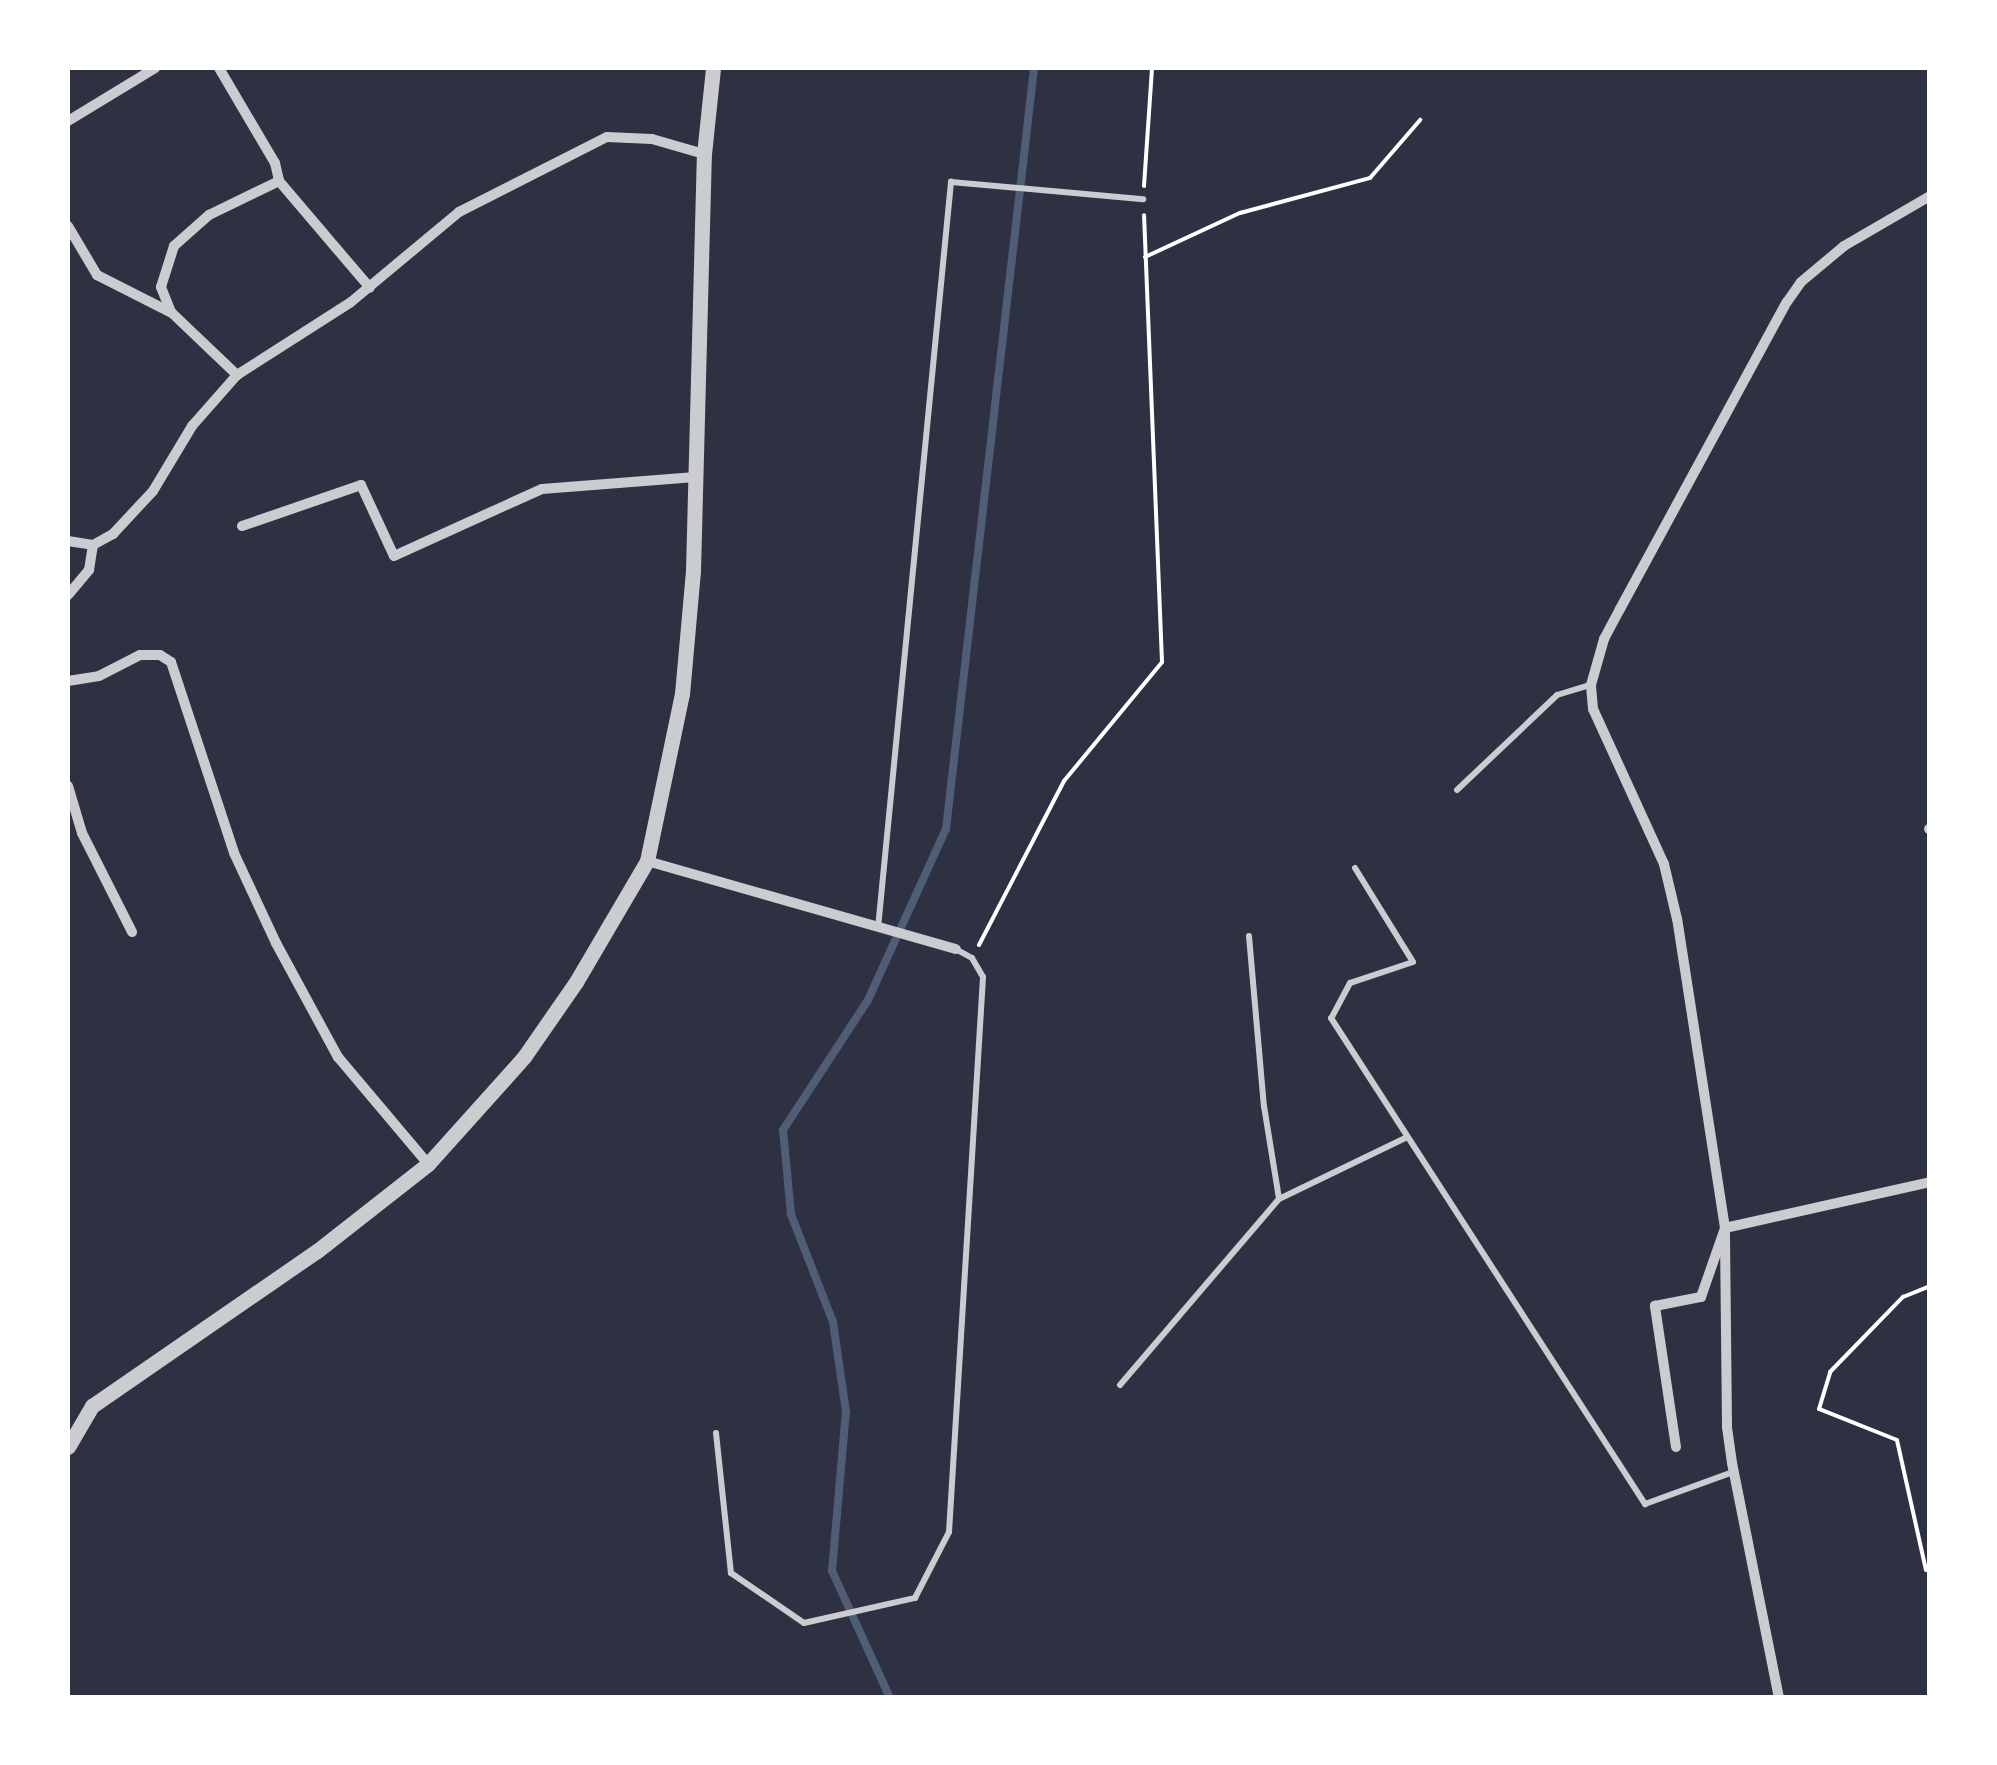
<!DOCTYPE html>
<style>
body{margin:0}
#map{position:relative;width:1997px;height:1765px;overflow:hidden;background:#2d3142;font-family:"Open Sans",sans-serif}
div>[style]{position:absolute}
.stream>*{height:8px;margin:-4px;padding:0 4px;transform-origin:4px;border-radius:4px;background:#4f5d75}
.path>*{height:4px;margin:-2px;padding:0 2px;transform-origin:2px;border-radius:2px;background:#fff}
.service>*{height:6px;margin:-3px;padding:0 3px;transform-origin:3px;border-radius:3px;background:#caccd0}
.minor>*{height:10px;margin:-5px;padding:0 5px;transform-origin:5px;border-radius:5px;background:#caccd0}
.tertiary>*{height:15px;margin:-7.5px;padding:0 7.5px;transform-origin:7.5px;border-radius:7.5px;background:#caccd0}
span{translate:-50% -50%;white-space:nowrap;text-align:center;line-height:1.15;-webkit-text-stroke:8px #fff;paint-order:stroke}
.frame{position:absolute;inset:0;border:70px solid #fff;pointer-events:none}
</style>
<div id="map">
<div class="stream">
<i style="left:890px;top:1698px;width:140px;rotate:-114.5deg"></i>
<i style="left:832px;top:1571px;width:160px;rotate:-85deg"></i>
<i style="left:846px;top:1412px;width:91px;rotate:-98.2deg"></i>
<i style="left:833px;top:1322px;width:116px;rotate:-111.3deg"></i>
<i style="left:791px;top:1214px;width:84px;rotate:-95.4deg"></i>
<i style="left:783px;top:1130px;width:155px;rotate:-56.8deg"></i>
<i style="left:868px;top:1000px;width:188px;rotate:-65.5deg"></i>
<i style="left:946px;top:829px;width:766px;rotate:-83.4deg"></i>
</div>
<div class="path">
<i style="left:1144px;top:186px;width:118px;rotate:-86.1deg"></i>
<i style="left:1145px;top:257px;width:105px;rotate:-24.9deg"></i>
<i style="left:1240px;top:213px;width:135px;rotate:-15.1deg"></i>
<i style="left:1370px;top:178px;width:77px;rotate:-49.2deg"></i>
<i style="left:979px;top:945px;width:185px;rotate:-62.6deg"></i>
<i style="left:1064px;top:781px;width:154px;rotate:-50.5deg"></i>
<i style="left:1162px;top:662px;width:447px;rotate:-92.3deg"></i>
<i style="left:1926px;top:1570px;width:133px;rotate:-102.6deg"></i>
<i style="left:1897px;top:1440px;width:84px;rotate:-158.3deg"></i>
<i style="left:1819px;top:1409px;width:39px;rotate:-73deg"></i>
<i style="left:1830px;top:1372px;width:105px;rotate:-45.8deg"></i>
<i style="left:1903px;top:1297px;width:29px;rotate:-22deg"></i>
<i style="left:628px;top:1697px;width:1px;rotate:90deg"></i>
</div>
<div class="service">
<i style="left:1457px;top:790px;width:138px;rotate:-43.5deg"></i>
<i style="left:1557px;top:695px;width:34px;rotate:-17deg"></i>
<i style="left:1355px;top:868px;width:110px;rotate:58.3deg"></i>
<i style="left:1413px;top:962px;width:66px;rotate:161.6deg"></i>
<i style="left:1350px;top:983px;width:40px;rotate:118deg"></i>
<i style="left:1331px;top:1018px;width:579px;rotate:57.13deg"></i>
<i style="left:1645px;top:1504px;width:94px;rotate:-20deg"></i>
<i style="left:878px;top:928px;width:750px;rotate:-84.41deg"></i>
<i style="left:951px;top:182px;width:193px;rotate:5.1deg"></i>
<i style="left:1249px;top:936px;width:171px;rotate:85deg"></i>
<i style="left:1264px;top:1106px;width:94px;rotate:80.8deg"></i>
<i style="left:1120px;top:1385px;width:245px;rotate:-49.5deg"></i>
<i style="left:1279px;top:1199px;width:142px;rotate:-25.8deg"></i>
<i style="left:716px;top:1433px;width:141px;rotate:83.9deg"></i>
<i style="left:731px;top:1573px;width:88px;rotate:34.4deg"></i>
<i style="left:804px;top:1623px;width:114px;rotate:-12.7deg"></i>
<i style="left:915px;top:1598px;width:74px;rotate:-62.7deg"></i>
<i style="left:949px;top:1532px;width:556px;rotate:-86.49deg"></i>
<i style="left:983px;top:977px;width:22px;rotate:-120deg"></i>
<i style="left:972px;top:958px;width:18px;rotate:-151deg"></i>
</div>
<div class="minor">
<i style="left:219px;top:68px;width:110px;rotate:59.5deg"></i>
<i style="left:275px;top:163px;width:18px;rotate:77deg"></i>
<i style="left:279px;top:181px;width:140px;rotate:49.6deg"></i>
<i style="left:68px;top:121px;width:102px;rotate:-31.3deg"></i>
<i style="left:68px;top:226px;width:57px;rotate:59.4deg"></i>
<i style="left:97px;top:275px;width:84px;rotate:26.9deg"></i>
<i style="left:172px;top:313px;width:90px;rotate:43.6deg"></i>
<i style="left:171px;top:312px;width:27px;rotate:-112deg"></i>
<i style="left:161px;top:287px;width:43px;rotate:-72.4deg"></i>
<i style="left:174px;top:246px;width:47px;rotate:-41.5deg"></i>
<i style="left:209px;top:215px;width:78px;rotate:-25.9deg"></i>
<i style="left:242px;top:526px;width:126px;rotate:-19deg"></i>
<i style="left:361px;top:485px;width:78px;rotate:65.1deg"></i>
<i style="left:394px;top:556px;width:162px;rotate:-24.4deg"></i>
<i style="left:542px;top:489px;width:154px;rotate:-4.5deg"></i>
<i style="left:68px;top:541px;width:25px;rotate:9deg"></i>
<i style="left:93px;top:545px;width:23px;rotate:-29deg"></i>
<i style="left:113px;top:534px;width:59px;rotate:-47.1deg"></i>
<i style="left:153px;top:491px;width:76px;rotate:-59deg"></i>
<i style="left:192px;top:426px;width:68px;rotate:-48.6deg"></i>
<i style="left:237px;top:375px;width:135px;rotate:-32.6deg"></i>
<i style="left:351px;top:302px;width:141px;rotate:-39.8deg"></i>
<i style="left:459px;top:212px;width:166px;rotate:-26.9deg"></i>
<i style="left:607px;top:137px;width:45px;rotate:2.5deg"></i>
<i style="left:652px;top:139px;width:54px;rotate:16.1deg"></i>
<i style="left:68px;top:595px;width:33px;rotate:-50deg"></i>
<i style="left:89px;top:570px;width:25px;rotate:-81deg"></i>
<i style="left:68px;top:681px;width:31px;rotate:-9deg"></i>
<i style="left:99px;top:676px;width:46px;rotate:-27.1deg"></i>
<i style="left:140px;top:655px;width:20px"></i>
<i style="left:160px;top:655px;width:13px;rotate:32deg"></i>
<i style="left:171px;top:662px;width:201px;rotate:71.7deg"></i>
<i style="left:234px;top:853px;width:99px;rotate:65deg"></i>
<i style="left:276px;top:943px;width:130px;rotate:61.5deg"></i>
<i style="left:338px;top:1057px;width:140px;rotate:49.9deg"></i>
<i style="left:68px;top:786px;width:49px;rotate:73.4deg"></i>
<i style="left:82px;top:833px;width:111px;rotate:63.2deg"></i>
<i style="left:1929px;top:829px;width:1px"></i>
<i style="left:647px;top:861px;width:321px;rotate:15.9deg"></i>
<i style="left:1676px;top:1447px;width:143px;rotate:-98.5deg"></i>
<i style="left:1655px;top:1306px;width:47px;rotate:-11.1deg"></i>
<i style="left:1701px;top:1297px;width:73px;rotate:-70.8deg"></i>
<i style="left:1725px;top:1228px;width:210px;rotate:-12.6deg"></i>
<i style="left:1779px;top:1698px;width:240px;rotate:-101.3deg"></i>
<i style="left:1732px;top:1463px;width:36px;rotate:-98deg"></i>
<i style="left:1727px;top:1427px;width:199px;rotate:-90.6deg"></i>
<i style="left:1725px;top:1228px;width:313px;rotate:-98.8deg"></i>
<i style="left:1677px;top:919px;width:57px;rotate:-103.3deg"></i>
<i style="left:1664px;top:864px;width:170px;rotate:-114.6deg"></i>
<i style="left:1593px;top:709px;width:24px;rotate:-95deg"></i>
<i style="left:1591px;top:685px;width:48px;rotate:-74.2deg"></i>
<i style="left:1604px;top:639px;width:34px;rotate:-62deg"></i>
<i style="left:1620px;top:609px;width:349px;rotate:-61.5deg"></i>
<i style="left:1787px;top:302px;width:24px;rotate:-55deg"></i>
<i style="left:1801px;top:282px;width:56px;rotate:-39.9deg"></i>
<i style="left:1844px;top:246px;width:99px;rotate:-30.2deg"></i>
</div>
<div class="tertiary">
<i style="left:68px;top:1447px;width:48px;rotate:-59.7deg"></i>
<i style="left:92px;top:1406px;width:273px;rotate:-34.6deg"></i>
<i style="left:317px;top:1251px;width:141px;rotate:-38.1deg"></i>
<i style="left:428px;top:1164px;width:144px;rotate:-48.1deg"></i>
<i style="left:524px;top:1057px;width:91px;rotate:-55.3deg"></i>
<i style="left:576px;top:982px;width:140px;rotate:-59.6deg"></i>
<i style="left:647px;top:861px;width:171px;rotate:-78.2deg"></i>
<i style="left:682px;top:694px;width:124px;rotate:-84.9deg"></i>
<i style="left:693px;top:570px;width:416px;rotate:-88.5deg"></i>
<i style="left:704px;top:154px;width:86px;rotate:-84deg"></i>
</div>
<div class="frame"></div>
</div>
